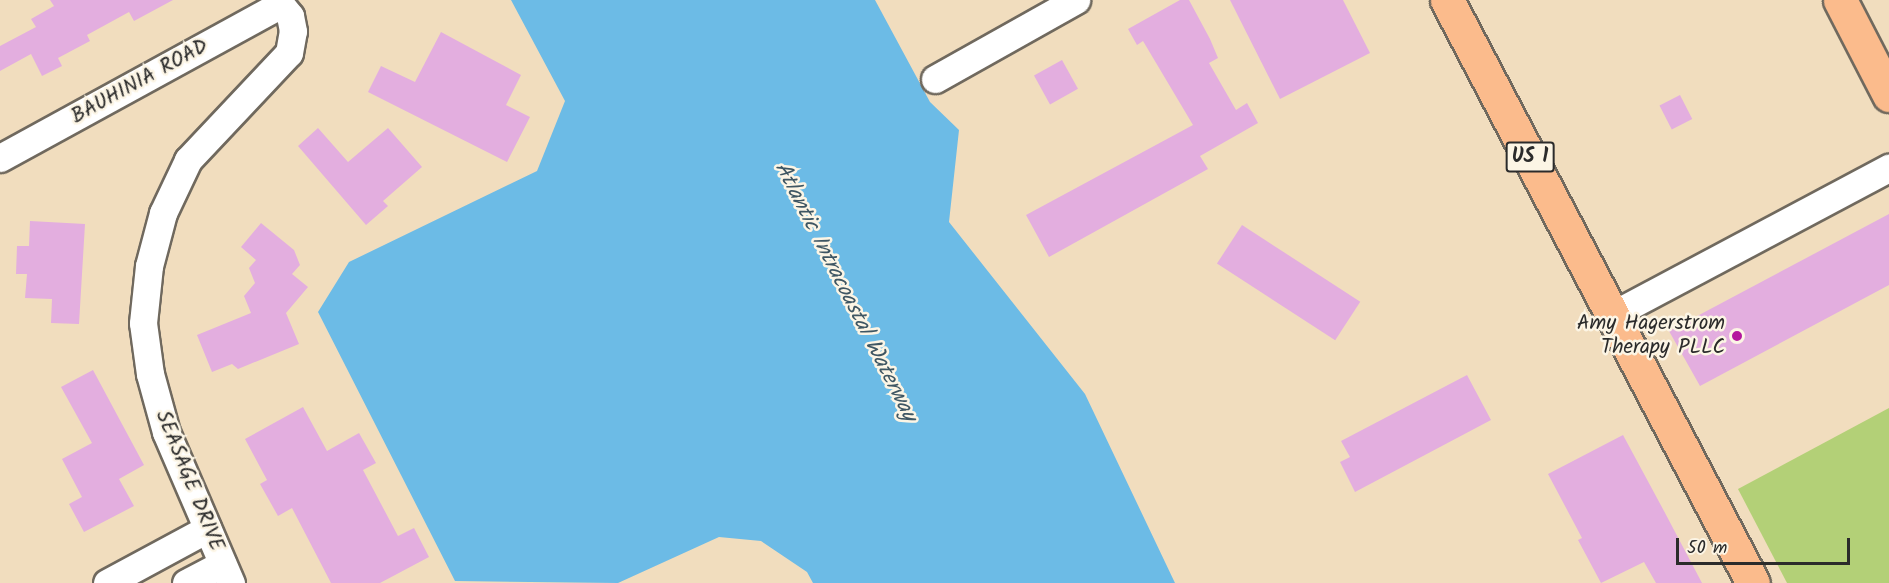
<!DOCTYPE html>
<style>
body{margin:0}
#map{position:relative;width:1889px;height:583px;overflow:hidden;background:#f1ddbe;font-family:Kalam,sans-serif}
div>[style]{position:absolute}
.green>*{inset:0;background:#b3d077}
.water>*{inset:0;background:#6cbbe6}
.building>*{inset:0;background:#e3aedf;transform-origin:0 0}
.roads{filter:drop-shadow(2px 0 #70695e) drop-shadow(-2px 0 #70695e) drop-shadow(0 2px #70695e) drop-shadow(0 -2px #70695e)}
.minor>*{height:27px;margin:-13.5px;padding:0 13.5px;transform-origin:13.5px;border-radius:13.5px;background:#fff}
.primary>*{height:33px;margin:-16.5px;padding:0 16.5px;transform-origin:16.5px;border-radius:16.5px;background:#fbbb8c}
.dots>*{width:16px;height:16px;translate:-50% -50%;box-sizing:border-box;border:3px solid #fcf5e5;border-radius:50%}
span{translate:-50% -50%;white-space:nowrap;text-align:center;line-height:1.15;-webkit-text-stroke:5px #fcf5e5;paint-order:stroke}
.shield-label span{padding:2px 4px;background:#fcf5e5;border:2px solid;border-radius:4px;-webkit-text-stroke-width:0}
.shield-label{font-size:20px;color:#2b2b2b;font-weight:700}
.street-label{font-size:21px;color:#2b2b2b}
.poi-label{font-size:21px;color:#2b2b2b}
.right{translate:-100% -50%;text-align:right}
.water-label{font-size:22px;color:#3e5663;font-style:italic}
.scale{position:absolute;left:1676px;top:538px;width:174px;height:27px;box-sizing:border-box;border:3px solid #2b2b2b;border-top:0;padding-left:8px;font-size:18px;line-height:21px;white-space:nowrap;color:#2b2b2b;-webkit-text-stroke:4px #fcf5e5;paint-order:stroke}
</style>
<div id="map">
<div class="green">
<i style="clip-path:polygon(1889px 408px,1889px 583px,1787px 583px,1738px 489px)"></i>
</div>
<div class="water">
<i style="clip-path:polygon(511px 0,875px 0,930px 102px,959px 130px,949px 222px,1085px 394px,1175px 583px,813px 583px,807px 572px,761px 541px,719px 537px,618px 583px,455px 581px,318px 312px,349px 262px,537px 171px,565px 101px)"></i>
</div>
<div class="building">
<i style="clip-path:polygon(50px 0,173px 0,134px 21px,129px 12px,87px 35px,90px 41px,58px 58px,62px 66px,42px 76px,31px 54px,0 71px,0 46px,36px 27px,31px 19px,54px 6px)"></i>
<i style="clip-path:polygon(1180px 0,1189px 0,1210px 39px,1218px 58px,1209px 63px,1236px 110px,1247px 103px,1258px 123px,1200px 156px,1208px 169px,1049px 257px,1026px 215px,1193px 125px,1143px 41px,1137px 45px,1128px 29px)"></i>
<i style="clip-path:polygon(1230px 0,1343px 0,1370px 53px,1280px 99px)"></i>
<i style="clip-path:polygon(441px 32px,521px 75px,506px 105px,530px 117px,507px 162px,368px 92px,381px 66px,415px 82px)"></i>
<i style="left:1062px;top:60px;width:33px;height:32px;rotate:61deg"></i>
<i style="left:1680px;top:95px;width:27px;height:23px;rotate:63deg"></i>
<i style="clip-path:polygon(318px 128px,348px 162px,388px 128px,422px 167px,383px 201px,388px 206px,366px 225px,298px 146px)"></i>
<i style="clip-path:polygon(1889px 214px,1889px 285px,1700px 386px,1669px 331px)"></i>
<i style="clip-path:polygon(30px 221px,85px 224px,79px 324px,51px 323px,52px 299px,25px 298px,27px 274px,16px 274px,17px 246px,29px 246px)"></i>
<i style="clip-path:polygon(261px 223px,294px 250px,300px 265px,292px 274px,308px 287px,286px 313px,299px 344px,238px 369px,232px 364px,212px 372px,197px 335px,251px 313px,244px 296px,255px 283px,249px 268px,256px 260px,241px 247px)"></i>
<i style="left:1242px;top:225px;width:141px;height:46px;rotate:33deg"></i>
<i style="clip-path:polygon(93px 370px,144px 465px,119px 479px,134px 506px,84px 532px,69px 504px,82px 497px,62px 459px,92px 443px,61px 387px)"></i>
<i style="clip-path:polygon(1467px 375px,1491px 420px,1355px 492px,1340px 462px,1350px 457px,1341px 441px)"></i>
<i style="clip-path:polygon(303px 407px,327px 451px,359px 433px,376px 463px,363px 470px,398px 536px,414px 528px,429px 557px,380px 583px,331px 583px,292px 508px,278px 516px,260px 484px,267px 480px,245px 439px)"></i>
<i style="clip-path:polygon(1623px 435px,1664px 511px,1702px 583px,1656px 583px,1644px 562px,1601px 583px,1578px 540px,1582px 538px,1548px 474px)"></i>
</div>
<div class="roads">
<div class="minor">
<i style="left:935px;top:79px;width:162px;rotate:-29.3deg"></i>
<i style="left:0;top:158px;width:319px;rotate:-28.7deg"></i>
<i style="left:1612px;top:315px;width:314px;rotate:-28deg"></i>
<i style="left:107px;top:583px;width:114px;rotate:-28.4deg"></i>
<i style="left:186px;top:583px;width:41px;rotate:-27.8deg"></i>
<i style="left:231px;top:583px;width:164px;rotate:-113.3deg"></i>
<i style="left:166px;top:432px;width:60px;rotate:-105.4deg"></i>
<i style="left:150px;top:374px;width:51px;rotate:-97.8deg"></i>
<i style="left:143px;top:323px;width:57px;rotate:-84deg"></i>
<i style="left:149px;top:266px;width:55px;rotate:-75.2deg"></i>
<i style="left:163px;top:213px;width:59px;rotate:-64.7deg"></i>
<i style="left:188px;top:160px;width:147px;rotate:-46.7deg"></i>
<i style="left:289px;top:53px;width:22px;rotate:-80deg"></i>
<i style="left:293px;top:31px;width:15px;rotate:-101deg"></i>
<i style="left:290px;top:16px;width:21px;rotate:-129deg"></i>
</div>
<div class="primary">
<i style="left:1447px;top:0;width:658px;rotate:62.31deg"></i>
<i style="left:1840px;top:0;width:107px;rotate:62.7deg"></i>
</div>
</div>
<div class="dots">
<i style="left:1737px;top:336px;background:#b5179e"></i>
</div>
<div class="shield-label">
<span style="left:1530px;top:157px">US 1</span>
</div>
<div class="street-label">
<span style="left:140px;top:82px;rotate:-29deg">BAUHINIA ROAD</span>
<span style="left:189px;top:481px;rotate:68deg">SEASAGE DRIVE</span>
</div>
<div class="poi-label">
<span class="right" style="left:1725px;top:336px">Amy Hagerstrom<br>Therapy PLLC</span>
</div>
<div class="water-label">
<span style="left:845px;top:292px;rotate:63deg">Atlantic Intracoastal Waterway</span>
</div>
<div class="scale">50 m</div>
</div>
